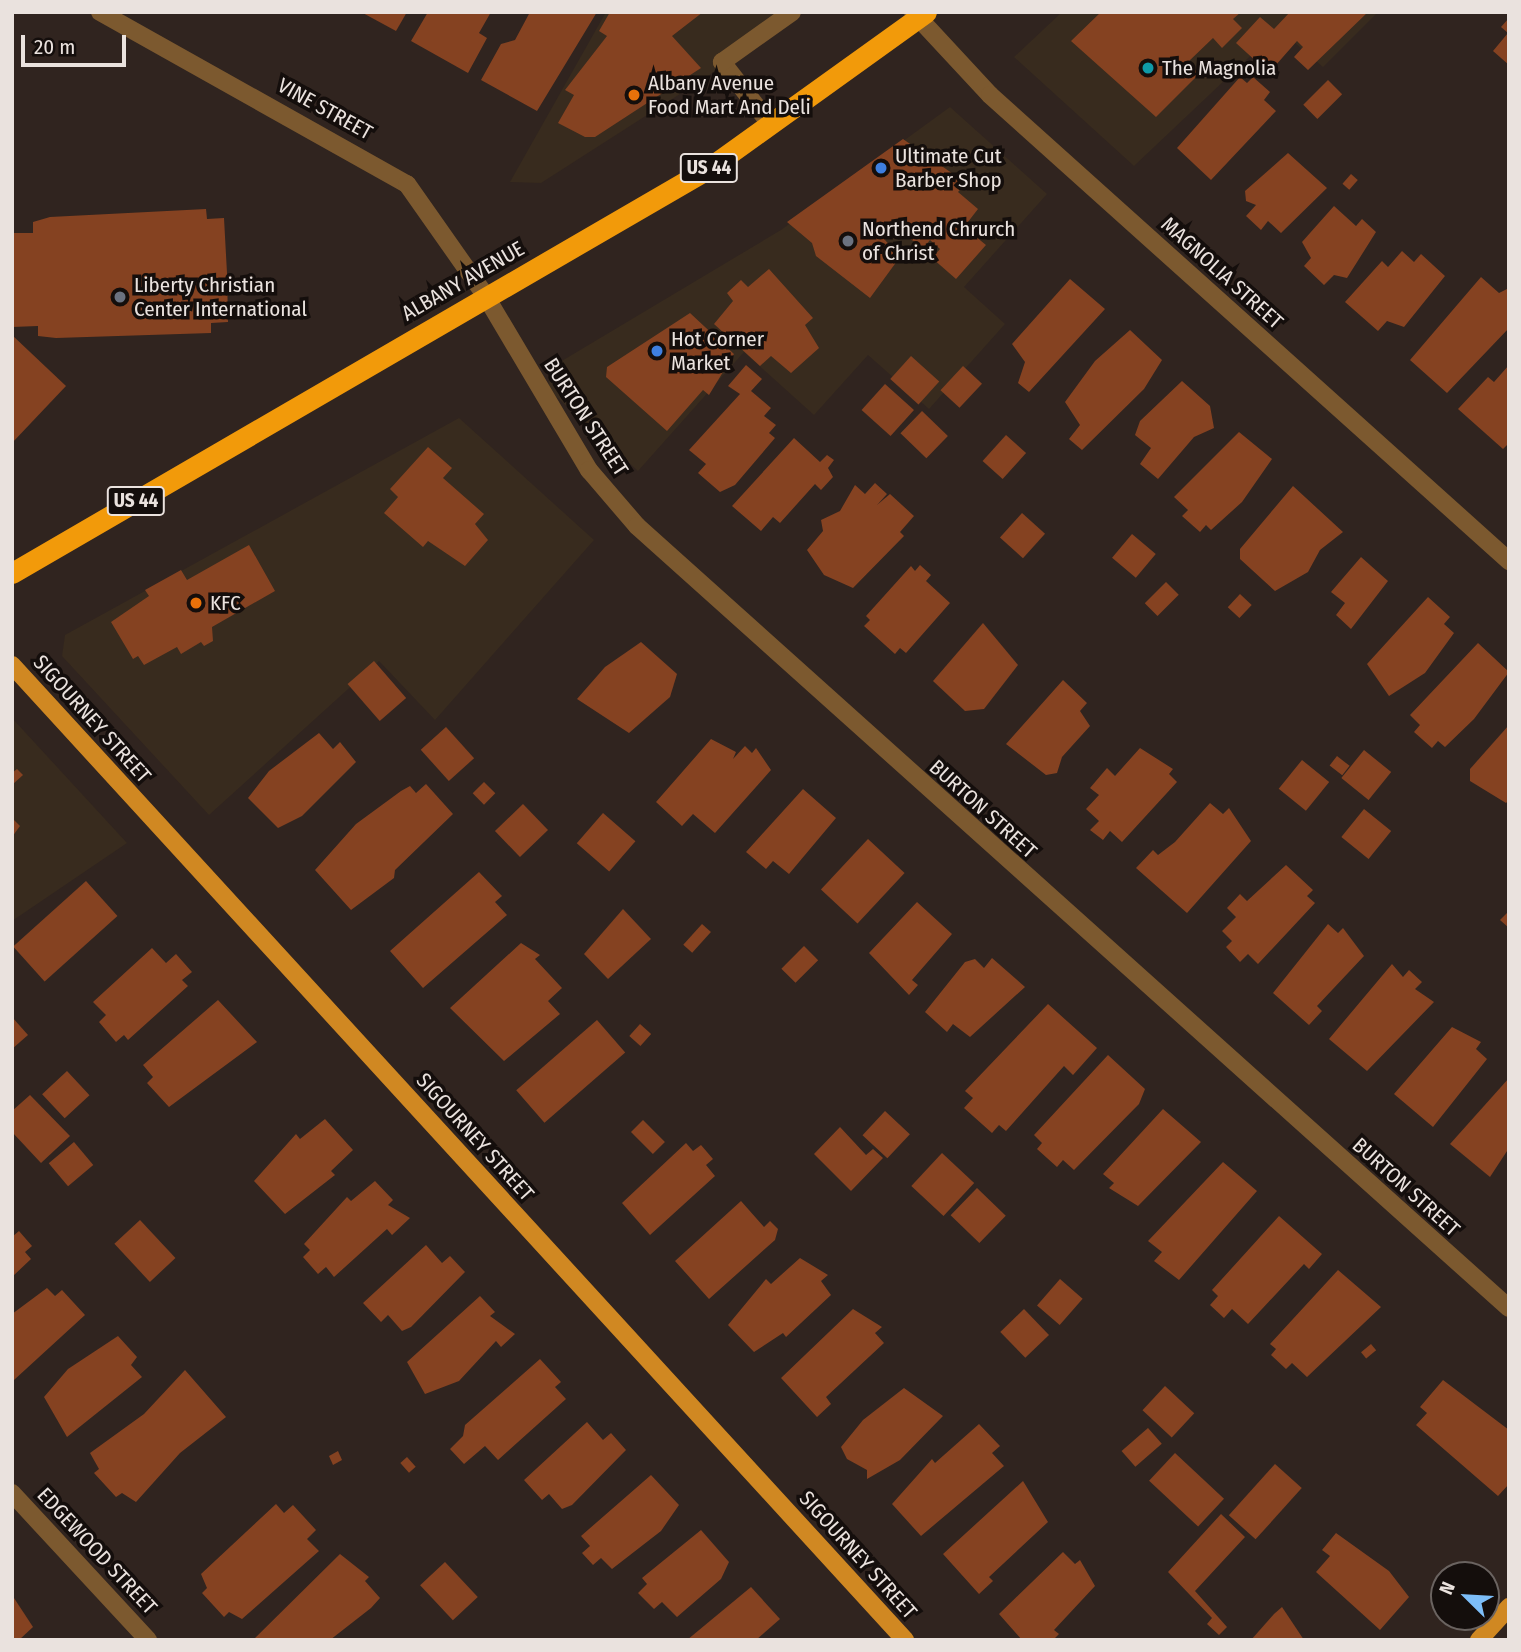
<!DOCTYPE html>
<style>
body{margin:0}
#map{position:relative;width:1521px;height:1652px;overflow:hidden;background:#30241f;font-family:"Fira Sans Condensed",sans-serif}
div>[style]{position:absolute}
.commercial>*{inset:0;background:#382b1e}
.building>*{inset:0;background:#854221;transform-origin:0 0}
.minor>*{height:18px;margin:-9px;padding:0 9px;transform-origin:9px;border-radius:9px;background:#7c592f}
.major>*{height:18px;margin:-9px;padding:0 9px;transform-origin:9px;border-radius:9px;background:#d08822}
.highway>*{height:21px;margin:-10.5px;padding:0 10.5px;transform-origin:10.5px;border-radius:10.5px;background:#f29a0a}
.dots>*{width:19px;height:19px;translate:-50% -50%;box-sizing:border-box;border:4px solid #140e0c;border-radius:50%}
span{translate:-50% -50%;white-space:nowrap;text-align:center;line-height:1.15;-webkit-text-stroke:7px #140e0c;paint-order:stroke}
.shield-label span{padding:2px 5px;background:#140e0c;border:2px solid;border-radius:5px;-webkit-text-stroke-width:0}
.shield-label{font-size:19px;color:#eae2de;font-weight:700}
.poi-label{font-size:21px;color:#eae2de}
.left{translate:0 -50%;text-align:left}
.street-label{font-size:21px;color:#eae2de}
.frame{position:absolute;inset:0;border:14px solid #eae2de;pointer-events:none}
.north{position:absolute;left:1430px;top:1561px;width:70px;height:70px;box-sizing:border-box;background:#140e0c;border:2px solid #6a6360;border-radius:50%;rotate:294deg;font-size:19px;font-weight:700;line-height:28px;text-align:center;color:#eae2de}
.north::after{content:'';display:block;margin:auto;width:24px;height:32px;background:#7dbef9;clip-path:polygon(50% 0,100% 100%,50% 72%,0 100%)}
.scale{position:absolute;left:21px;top:35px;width:105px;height:32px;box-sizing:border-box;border:4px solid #eae2de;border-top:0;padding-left:9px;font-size:21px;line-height:24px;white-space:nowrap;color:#eae2de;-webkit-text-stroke:5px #140e0c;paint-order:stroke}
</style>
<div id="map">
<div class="commercial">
<i style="clip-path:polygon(606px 12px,795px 12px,708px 76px,541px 183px,510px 182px)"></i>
<i style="clip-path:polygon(1062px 12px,1378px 12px,1323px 67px,1279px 29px,1134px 166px,1014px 57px)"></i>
<i style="clip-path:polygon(950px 107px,1047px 194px,964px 287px,1005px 324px,929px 409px,868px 355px,814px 415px,744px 352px,638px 471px,548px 389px,550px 368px,781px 230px)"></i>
<i style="clip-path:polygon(459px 418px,594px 540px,435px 720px,379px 661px,209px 815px,62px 656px,65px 635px)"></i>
<i style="clip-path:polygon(12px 718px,127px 843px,12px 921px)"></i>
</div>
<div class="building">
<i style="clip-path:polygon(361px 12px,407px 12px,396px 31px)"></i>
<i style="clip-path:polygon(428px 12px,491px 12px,479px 33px,487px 38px,468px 73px,411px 41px)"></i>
<i style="clip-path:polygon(530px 12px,597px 12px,537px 111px,481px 80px,501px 44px,515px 40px)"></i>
<i style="clip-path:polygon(610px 12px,703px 12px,672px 36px,701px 68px,595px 137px,585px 137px,558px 123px,574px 95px,565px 90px,607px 36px,599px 31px)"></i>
<i style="clip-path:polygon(1101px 12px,1241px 12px,1233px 19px,1242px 28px,1222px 48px,1213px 38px,1188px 62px,1199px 74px,1156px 117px,1071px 41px)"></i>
<i style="clip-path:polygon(1290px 12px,1368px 12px,1308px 70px,1294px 57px,1303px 47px,1297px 41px,1269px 73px,1236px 43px,1260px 17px,1274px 29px)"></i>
<i style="clip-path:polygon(1509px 18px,1509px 65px,1493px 51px,1508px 33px,1501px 27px)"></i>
<i style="clip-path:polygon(1240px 77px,1247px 83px,1253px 77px,1270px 92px,1264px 100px,1276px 111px,1211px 180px,1177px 148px)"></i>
<i style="left:1328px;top:80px;width:20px;height:35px;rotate:45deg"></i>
<i style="clip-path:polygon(903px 139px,966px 183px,958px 192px,978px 209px,964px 227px,986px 245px,956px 279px,932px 258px,940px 249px,930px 240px,924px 247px,894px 230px,885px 240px,900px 257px,870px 298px,816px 256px,812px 243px,787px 222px)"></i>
<i style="clip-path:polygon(1288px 153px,1327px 188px,1281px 233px,1268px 221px,1261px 230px,1246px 216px,1256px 205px,1246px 201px,1245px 191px)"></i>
<i style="left:1351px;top:174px;width:9px;height:13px;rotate:41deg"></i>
<i style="clip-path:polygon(1334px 206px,1356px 226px,1362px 219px,1376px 232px,1347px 278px,1334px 275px,1324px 285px,1304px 266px,1311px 258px,1302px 242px)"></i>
<i style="clip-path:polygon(206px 209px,207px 219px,224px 218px,227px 273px,228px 322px,211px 323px,211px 333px,56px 338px,38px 336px,38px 326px,12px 327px,12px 233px,33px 233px,33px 222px,50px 217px)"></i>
<i style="clip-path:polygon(1402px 251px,1414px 262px,1421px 254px,1445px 276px,1404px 327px,1387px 321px,1378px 331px,1345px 302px,1382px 261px,1388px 267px)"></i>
<i style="clip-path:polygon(769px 269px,813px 318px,805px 325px,819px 348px,791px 373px,771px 356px,760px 366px,714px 324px,733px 301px,727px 293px,741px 280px,748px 287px)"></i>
<i style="clip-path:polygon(1481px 277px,1499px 293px,1509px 288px,1509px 328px,1447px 393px,1410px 360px)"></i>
<i style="clip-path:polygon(1070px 279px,1105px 309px,1029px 392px,1018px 383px,1025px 362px,1012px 344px)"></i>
<i style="clip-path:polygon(690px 313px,734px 354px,709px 395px,703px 390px,667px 431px,606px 377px,607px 367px)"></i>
<i style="clip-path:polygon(1130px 330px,1162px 360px,1144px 389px,1082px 450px,1069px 439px,1080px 425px,1065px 402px,1095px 361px)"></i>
<i style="clip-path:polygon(12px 335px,66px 386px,12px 443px)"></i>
<i style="left:911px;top:356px;width:38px;height:31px;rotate:42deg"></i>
<i style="clip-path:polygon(746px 365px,762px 379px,751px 391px,771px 408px,764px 416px,776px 425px,769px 433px,775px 438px,735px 485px,720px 492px,698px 473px,706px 464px,689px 450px,740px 394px,728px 386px)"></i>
<i style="clip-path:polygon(1509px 365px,1509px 443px,1503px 449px,1458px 409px,1488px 377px,1494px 382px)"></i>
<i style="left:963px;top:366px;width:26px;height:33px;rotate:43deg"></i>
<i style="clip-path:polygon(1182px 381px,1210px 406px,1214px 428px,1194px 437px,1158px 479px,1140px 464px,1151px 448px,1135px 435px,1140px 421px)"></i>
<i style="left:885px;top:384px;width:39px;height:35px;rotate:42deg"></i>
<i style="left:922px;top:411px;width:36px;height:31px;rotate:44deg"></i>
<i style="clip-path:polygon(1239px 432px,1272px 459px,1242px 502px,1211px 530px,1206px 525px,1200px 532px,1182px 516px,1188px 510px,1174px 497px)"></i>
<i style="left:1006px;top:435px;width:27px;height:35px;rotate:42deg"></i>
<i style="clip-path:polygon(794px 438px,820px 462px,827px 455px,834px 460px,828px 468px,833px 477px,821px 490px,815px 484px,780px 523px,773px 517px,761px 531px,732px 506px)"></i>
<i style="clip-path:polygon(428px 447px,452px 468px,443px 478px,484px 514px,475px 524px,488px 540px,465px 566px,428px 541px,423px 547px,384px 513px,398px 497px,390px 489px)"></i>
<i style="clip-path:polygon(875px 483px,887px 494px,877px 505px,890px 494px,914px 516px,900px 532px,904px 536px,853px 588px,824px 575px,807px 550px,823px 531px,821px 520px,840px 511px,855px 485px,865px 494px)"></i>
<i style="clip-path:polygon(1293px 486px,1343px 532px,1320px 550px,1308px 572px,1275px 591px,1240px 559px,1240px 549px)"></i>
<i style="left:1022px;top:513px;width:31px;height:33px;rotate:42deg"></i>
<i style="left:1132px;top:534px;width:31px;height:31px;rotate:40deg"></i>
<i style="clip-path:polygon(249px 545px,275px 591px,212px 627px,213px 641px,204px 646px,201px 642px,181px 654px,177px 647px,144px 665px,138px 656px,133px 659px,111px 622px,149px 596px,145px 590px,181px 570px,187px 580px)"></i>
<i style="clip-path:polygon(1361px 557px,1388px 581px,1351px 629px,1336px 615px,1345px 603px,1331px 592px)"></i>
<i style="clip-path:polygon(920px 565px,931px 575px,926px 581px,950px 603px,906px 653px,900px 648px,895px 654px,864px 626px,870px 620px,866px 616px,911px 566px,915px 571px)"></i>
<i style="left:1166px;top:582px;width:18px;height:30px;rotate:45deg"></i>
<i style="left:1240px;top:594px;width:16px;height:18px;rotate:43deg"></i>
<i style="clip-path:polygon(1428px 597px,1450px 617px,1444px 624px,1454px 633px,1425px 673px,1389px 696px,1367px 664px)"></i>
<i style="clip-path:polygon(983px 623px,1018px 665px,984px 709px,965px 711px,933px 681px)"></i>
<i style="clip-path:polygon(641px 642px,677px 674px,670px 697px,629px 733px,577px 699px,605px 667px)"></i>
<i style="clip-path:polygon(1478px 643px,1509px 672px,1474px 719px,1445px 747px,1438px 741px,1432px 748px,1414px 732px,1420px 725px,1410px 715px)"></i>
<i style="left:374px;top:661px;width:49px;height:35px;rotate:49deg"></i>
<i style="clip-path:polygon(1063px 680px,1087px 703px,1080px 711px,1090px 726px,1062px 757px,1057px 773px,1046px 775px,1006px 744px)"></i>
<i style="clip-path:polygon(1509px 725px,1509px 800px,1506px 803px,1470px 781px,1470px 769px)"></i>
<i style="left:446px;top:727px;width:42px;height:34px;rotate:48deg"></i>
<i style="clip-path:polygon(319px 733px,333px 749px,340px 742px,356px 762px,302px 816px,278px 828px,248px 798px,269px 771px)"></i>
<i style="clip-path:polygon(711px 739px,736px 752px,733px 759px,745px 746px,752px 753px,756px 748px,771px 770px,715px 833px,693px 814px,682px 826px,656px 802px)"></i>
<i style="clip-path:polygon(1140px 748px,1173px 769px,1169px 774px,1177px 782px,1122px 842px,1110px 831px,1103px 840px,1090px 830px,1099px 821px,1086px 809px,1099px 795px,1090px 788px,1107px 768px,1115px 776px)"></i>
<i style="left:1364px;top:750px;width:35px;height:36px;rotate:39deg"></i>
<i style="left:1337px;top:756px;width:16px;height:12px;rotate:38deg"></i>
<i style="left:1302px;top:760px;width:35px;height:37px;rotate:39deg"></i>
<i style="clip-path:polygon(17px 769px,23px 775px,12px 785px,12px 773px)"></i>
<i style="left:484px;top:782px;width:16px;height:16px;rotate:45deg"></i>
<i style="clip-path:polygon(426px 784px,453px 814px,395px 870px,394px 878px,351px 910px,315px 870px,356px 824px,401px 791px,410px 786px,416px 793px)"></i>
<i style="clip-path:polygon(803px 789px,836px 818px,789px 874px,773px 861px,766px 869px,746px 852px)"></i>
<i style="clip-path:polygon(1210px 803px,1223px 814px,1229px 808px,1251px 841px,1187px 913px,1136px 868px,1153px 850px,1158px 855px,1175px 842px)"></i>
<i style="left:523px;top:804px;width:36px;height:39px;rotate:46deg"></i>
<i style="left:1364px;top:809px;width:35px;height:36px;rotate:39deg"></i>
<i style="left:603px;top:813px;width:43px;height:40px;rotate:41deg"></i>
<i style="clip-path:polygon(12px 818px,20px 826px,12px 837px)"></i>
<i style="left:868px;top:839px;width:50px;height:69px;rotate:43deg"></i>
<i style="clip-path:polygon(1286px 865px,1313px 890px,1307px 896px,1315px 903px,1258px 964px,1248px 954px,1240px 962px,1226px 947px,1232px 941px,1222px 931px,1236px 917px,1227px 908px,1240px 894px,1247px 901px)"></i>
<i style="clip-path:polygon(479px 872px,502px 896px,495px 902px,507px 915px,423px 988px,390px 951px)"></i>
<i style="left:86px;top:881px;width:47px;height:98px;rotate:48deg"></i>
<i style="clip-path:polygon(917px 902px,952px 934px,912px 980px,918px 985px,909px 995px,869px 953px)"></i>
<i style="clip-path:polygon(623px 909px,651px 939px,608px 979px,584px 954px)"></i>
<i style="clip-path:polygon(1509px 911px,1509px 928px,1500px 920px)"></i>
<i style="left:702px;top:924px;width:12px;height:28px;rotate:42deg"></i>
<i style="clip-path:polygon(1328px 924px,1338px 933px,1343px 928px,1364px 956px,1317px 1006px,1322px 1011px,1309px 1025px,1273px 993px)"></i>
<i style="clip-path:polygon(521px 943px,540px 955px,535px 959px,562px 988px,548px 1001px,560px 1014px,504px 1061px,450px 1008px)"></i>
<i style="left:804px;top:946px;width:20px;height:32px;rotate:45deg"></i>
<i style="clip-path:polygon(152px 948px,166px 963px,176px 954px,192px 972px,182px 980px,188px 986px,128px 1040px,124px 1035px,116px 1042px,99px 1022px,106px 1015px,93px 1002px)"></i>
<i style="clip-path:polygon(992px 958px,1025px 987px,970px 1037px,953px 1024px,947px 1032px,925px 1012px,965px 962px,975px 959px,984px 968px)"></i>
<i style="clip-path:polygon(1392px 964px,1403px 977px,1409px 970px,1422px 982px,1415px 989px,1434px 1002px,1367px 1071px,1329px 1039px)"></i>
<i style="clip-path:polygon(218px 1000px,257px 1042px,169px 1107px,147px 1083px,153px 1077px,143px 1065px)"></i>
<i style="clip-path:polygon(1048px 1004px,1097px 1048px,1073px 1075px,1064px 1066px,1006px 1131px,999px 1125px,992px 1133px,964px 1108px,973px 1098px,965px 1091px)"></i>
<i style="clip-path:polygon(12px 1017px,28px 1035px,12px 1049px)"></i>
<i style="left:597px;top:1020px;width:43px;height:107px;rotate:49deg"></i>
<i style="left:640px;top:1024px;width:15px;height:16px;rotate:42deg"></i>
<i style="clip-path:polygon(1452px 1027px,1481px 1042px,1476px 1049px,1487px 1059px,1433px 1127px,1394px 1094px)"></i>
<i style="clip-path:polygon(1108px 1055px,1145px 1089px,1139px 1104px,1074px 1170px,1063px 1160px,1057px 1167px,1037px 1149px,1042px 1143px,1034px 1135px)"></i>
<i style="left:67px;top:1071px;width:33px;height:34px;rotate:47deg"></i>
<i style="clip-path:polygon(1509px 1078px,1509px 1148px,1490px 1177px,1450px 1144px)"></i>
<i style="clip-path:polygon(30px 1095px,70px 1136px,41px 1163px,12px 1132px,12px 1111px)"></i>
<i style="clip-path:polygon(1163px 1109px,1201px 1142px,1138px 1206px,1109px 1188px,1114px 1183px,1103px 1174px)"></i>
<i style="left:885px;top:1111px;width:34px;height:33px;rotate:43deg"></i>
<i style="clip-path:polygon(325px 1119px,353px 1150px,331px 1171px,335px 1175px,285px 1214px,254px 1181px,296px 1134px,300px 1139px)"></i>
<i style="left:643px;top:1120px;width:31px;height:17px;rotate:45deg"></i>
<i style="clip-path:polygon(840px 1127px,866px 1155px,873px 1149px,883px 1158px,851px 1191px,814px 1154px)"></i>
<i style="left:74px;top:1142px;width:30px;height:33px;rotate:50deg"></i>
<i style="clip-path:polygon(686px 1143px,693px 1151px,701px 1145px,713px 1159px,706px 1165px,715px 1176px,650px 1235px,622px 1203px)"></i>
<i style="left:942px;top:1153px;width:44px;height:45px;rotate:43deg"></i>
<i style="clip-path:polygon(1223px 1162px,1257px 1191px,1179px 1280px,1154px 1261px,1162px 1252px,1148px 1241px)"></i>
<i style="clip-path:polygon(375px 1181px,393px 1200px,388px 1205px,410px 1218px,392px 1235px,387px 1229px,334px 1277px,326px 1267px,318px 1274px,303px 1257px,310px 1250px,304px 1244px,347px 1197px,351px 1201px)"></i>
<i style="left:977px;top:1188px;width:40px;height:38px;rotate:44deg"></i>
<i style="clip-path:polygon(741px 1201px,764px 1227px,770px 1221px,778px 1229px,775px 1240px,709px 1299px,675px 1261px)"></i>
<i style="clip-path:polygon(1279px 1216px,1322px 1254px,1309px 1269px,1304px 1264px,1248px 1324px,1232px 1309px,1224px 1318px,1210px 1305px,1218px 1296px,1212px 1290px)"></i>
<i style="left:140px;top:1220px;width:52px;height:35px;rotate:47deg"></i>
<i style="clip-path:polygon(19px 1231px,32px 1246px,25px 1252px,31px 1259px,12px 1277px,12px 1237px)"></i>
<i style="clip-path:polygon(426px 1245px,442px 1263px,450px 1256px,465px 1272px,411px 1327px,402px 1331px,388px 1315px,381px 1322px,363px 1303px)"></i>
<i style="clip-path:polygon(800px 1258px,828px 1275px,821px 1281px,831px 1295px,786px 1337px,783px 1333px,754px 1352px,728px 1325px,766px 1279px,771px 1284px)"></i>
<i style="clip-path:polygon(1338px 1270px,1381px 1307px,1307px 1377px,1292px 1363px,1286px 1369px,1271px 1355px,1276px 1349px,1270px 1344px)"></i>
<i style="left:1060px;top:1279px;width:30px;height:35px;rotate:41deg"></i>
<i style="clip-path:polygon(47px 1288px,55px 1296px,62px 1290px,85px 1315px,14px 1380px,12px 1314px)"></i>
<i style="clip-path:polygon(480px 1296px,495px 1312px,490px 1316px,515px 1334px,501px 1347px,496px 1341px,459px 1381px,425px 1394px,407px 1362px)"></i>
<i style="clip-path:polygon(853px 1309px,882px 1327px,875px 1333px,884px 1343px,826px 1397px,831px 1404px,817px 1417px,781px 1378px)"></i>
<i style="left:1024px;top:1309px;width:36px;height:33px;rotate:46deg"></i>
<i style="clip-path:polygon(118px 1336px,137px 1357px,131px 1365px,142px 1377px,67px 1437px,44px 1397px,68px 1369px)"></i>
<i style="left:1371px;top:1344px;width:8px;height:13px;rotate:50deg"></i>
<i style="clip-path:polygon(540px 1359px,561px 1382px,555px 1387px,566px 1399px,498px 1460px,485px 1446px,464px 1464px,450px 1449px,463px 1436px,465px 1425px)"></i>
<i style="clip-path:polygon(185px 1370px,226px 1417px,180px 1453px,136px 1502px,122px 1493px,116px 1497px,94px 1473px,99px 1469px,90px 1453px,144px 1414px)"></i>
<i style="clip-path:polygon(1443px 1380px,1509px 1430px,1509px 1484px,1498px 1496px,1416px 1425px,1427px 1413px,1420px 1407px)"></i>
<i style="left:1165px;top:1386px;width:40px;height:33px;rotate:43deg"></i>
<i style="clip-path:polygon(904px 1388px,943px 1416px,900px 1460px,867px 1479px,867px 1470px,847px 1459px,841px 1447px,863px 1420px)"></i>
<i style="clip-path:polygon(587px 1422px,603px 1440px,611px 1433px,626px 1450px,572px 1505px,562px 1509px,549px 1494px,542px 1500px,524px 1480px)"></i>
<i style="clip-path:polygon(979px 1424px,1000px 1446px,992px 1453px,1004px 1466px,921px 1536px,892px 1504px,932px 1459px,935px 1463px)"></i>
<i style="left:1148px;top:1428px;width:21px;height:35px;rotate:49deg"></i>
<i style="clip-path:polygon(338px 1451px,342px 1460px,333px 1465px,329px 1456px)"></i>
<i style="left:1175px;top:1453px;width:67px;height:38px;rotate:43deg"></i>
<i style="left:407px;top:1457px;width:13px;height:9px;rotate:48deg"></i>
<i style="left:1275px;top:1464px;width:36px;height:69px;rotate:42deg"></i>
<i style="clip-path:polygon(651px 1475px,679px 1505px,661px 1531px,612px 1569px,601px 1558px,593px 1565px,582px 1553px,590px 1546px,581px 1536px)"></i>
<i style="clip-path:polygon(1023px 1481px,1048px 1522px,989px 1577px,993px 1581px,979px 1594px,943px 1554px)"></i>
<i style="clip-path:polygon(276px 1504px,284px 1513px,293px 1505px,316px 1530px,307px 1539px,319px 1551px,242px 1619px,229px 1612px,224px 1617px,202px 1593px,207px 1588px,201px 1574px)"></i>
<i style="clip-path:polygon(1221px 1514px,1245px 1537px,1195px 1591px,1227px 1627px,1219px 1635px,1207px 1624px,1212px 1618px,1168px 1572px)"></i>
<i style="clip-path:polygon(701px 1530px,729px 1562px,721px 1579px,677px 1617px,662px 1602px,654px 1609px,638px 1593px,647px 1584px,642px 1578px)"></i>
<i style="clip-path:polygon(1336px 1533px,1389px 1571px,1409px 1597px,1380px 1630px,1316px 1572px,1330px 1556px,1322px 1550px)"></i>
<i style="clip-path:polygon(1063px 1552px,1075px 1564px,1080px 1560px,1095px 1586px,1054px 1630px,1059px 1634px,1053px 1640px,1022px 1640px,999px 1614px)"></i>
<i style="clip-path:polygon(340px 1554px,369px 1577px,365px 1581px,380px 1598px,371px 1608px,330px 1640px,253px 1640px)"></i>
<i style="left:445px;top:1562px;width:48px;height:34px;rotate:47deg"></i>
<i style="clip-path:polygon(751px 1587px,780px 1619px,756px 1640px,687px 1640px)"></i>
<i style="clip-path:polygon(12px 1595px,33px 1627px,19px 1640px,12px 1640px)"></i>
<i style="clip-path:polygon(1282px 1607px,1304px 1640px,1251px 1640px,1274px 1614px)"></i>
</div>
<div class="minor">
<i style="left:100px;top:12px;width:352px;rotate:29.3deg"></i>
<i style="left:407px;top:184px;width:136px;rotate:54.9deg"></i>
<i style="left:485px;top:295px;width:204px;rotate:59.3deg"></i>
<i style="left:589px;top:470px;width:74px;rotate:49.4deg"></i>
<i style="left:637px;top:526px;width:1171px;rotate:41.89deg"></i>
<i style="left:913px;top:12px;width:113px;rotate:47.1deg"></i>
<i style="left:990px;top:95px;width:698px;rotate:41.92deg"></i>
<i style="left:771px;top:125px;width:80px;rotate:-127.9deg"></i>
<i style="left:722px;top:62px;width:86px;rotate:-35.5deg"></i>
<i style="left:12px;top:1493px;width:200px;rotate:47.2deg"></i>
</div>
<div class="major">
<i style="left:12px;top:665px;width:1322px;rotate:47.51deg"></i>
<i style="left:1479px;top:1640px;width:45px;rotate:-47.7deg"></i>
</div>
<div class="highway">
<i style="left:12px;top:573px;width:806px;rotate:-30.16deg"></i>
<i style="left:709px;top:168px;width:267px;rotate:-35.7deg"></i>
</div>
<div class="dots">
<i style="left:1148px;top:68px;background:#0f9aa8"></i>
<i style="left:634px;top:95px;background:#e8710a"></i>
<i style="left:881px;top:168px;background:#3f7fe0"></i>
<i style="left:848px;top:241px;background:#6b7280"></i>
<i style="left:120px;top:297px;background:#6b7280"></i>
<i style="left:657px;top:351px;background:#3f7fe0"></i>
<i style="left:196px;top:603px;background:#e8710a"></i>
</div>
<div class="shield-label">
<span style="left:709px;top:168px">US 44</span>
<span style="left:136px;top:501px">US 44</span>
</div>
<div class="poi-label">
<span class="left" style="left:1162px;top:68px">The Magnolia</span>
<span class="left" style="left:648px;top:95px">Albany Avenue<br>Food Mart And Deli</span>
<span class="left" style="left:895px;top:168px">Ultimate Cut<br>Barber Shop</span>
<span class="left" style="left:862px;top:241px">Northend Chrurch<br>of Christ</span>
<span class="left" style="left:134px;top:297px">Liberty Christian<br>Center International</span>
<span class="left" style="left:671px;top:351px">Hot Corner<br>Market</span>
<span class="left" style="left:210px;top:603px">KFC</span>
</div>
<div class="street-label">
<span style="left:325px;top:109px;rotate:29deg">VINE STREET</span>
<span style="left:1222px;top:273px;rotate:42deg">MAGNOLIA STREET</span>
<span style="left:463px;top:281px;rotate:-30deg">ALBANY AVENUE</span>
<span style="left:586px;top:417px;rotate:57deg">BURTON STREET</span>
<span style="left:92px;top:719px;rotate:48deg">SIGOURNEY STREET</span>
<span style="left:983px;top:809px;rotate:42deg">BURTON STREET</span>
<span style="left:475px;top:1137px;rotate:48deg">SIGOURNEY STREET</span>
<span style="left:1406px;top:1187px;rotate:42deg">BURTON STREET</span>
<span style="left:97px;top:1551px;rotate:47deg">EDGEWOOD STREET</span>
<span style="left:858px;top:1555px;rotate:48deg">SIGOURNEY STREET</span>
</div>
<div class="frame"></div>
<div class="north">N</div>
<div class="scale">20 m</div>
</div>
